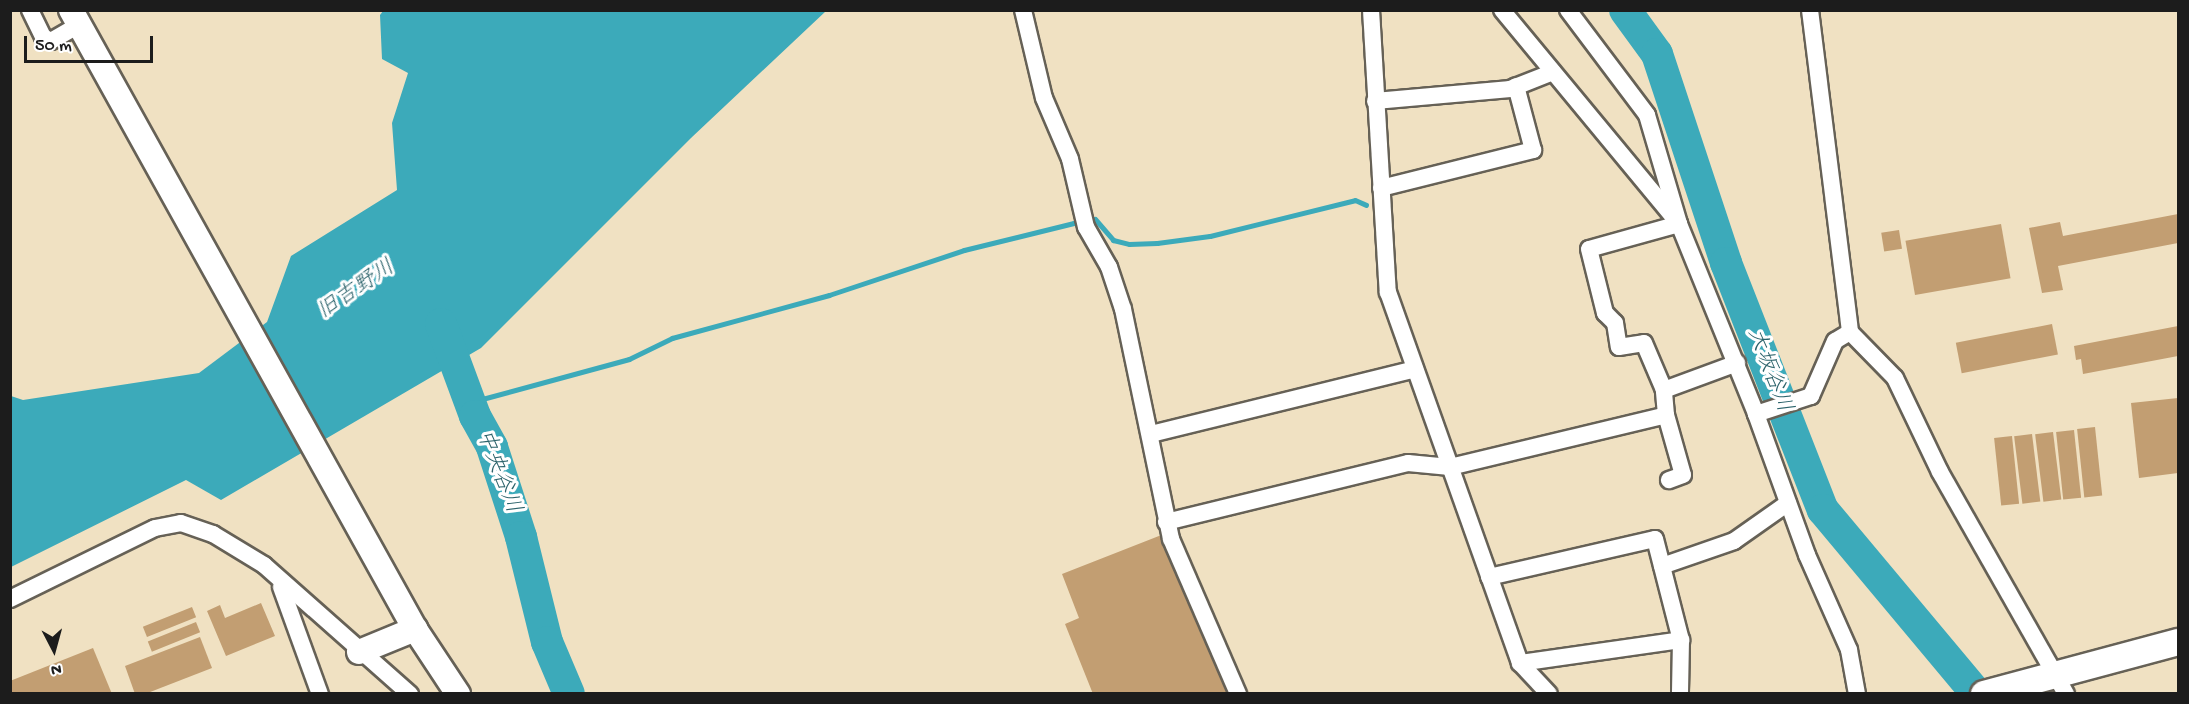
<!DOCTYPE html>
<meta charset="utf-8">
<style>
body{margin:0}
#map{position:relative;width:2189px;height:704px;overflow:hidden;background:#f0e1c2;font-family:"Gochi Hand","Klee One",sans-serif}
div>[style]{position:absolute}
.water>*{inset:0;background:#3caaba}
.stream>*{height:5px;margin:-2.5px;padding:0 2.5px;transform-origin:2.5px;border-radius:2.5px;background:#3caaba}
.river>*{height:32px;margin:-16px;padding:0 16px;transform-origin:16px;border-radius:16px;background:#3caaba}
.building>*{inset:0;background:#c29e72;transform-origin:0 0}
.roads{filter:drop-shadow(2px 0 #666156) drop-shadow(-2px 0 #666156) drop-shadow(0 2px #666156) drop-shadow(0 -2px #666156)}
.street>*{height:16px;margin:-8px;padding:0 8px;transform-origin:8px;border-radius:8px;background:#fff}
.secondary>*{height:24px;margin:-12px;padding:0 12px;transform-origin:12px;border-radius:12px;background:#fff}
.primary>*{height:26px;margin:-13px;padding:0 13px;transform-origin:13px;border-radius:13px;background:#fff}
span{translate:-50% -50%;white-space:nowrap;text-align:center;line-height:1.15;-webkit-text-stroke:6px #fff;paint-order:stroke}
.water-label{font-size:22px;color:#2c636b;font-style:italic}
.frame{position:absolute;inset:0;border:12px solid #1c1c1c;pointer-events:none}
.north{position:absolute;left:24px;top:620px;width:60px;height:60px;-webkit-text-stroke:4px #fff;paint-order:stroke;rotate:174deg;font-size:16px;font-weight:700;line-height:24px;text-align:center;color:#1c1c1c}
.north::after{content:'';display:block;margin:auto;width:21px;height:27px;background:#1c1c1c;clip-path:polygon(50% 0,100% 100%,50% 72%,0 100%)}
.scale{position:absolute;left:24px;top:36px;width:129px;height:27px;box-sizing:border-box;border:3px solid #1c1c1c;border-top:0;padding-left:8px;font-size:18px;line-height:21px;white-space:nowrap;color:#1c1c1c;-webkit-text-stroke:4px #fff;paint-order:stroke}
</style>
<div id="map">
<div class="water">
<i style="clip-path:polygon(383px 11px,826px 11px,691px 138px,481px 348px,221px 500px,186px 480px,11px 567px,11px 396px,23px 400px,199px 373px,267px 322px,291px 256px,397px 190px,392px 123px,408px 73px,382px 59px,380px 15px)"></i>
</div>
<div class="stream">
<i style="left:471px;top:402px;width:164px;rotate:-15.2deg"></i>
<i style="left:629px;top:359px;width:48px;rotate:-26deg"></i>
<i style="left:672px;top:338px;width:163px;rotate:-15.3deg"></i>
<i style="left:829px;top:295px;width:142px;rotate:-18.4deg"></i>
<i style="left:964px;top:250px;width:113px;rotate:-13.8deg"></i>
<i style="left:1074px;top:223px;width:21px;rotate:-11deg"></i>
<i style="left:1095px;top:219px;width:28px;rotate:49deg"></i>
<i style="left:1113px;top:240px;width:16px;rotate:14deg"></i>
<i style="left:1129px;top:244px;width:28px;rotate:-2deg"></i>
<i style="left:1157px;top:243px;width:53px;rotate:-7.5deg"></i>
<i style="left:1210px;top:236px;width:149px;rotate:-13.9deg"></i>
<i style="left:1355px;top:200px;width:12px;rotate:24deg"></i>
</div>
<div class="river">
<i style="left:1625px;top:10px;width:54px;rotate:54deg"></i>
<i style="left:1657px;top:54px;width:220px;rotate:71.7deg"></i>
<i style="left:1726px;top:263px;width:265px;rotate:68.6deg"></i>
<i style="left:1823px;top:510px;width:240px;rotate:50.1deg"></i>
<i style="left:441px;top:324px;width:98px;rotate:69.7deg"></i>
<i style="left:475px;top:416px;width:35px;rotate:61deg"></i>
<i style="left:492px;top:447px;width:95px;rotate:72.1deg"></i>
<i style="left:521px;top:537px;width:108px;rotate:76.1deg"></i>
<i style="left:547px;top:642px;width:56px;rotate:67.1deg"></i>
</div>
<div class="building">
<i style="clip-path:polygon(2178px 214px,2178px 243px,2058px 266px,2063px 290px,2042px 293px,2029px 228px,2060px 222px,2063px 236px)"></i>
<i style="left:2001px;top:224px;width:55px;height:97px;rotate:80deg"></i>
<i style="left:1899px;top:230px;width:19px;height:18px;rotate:81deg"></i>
<i style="left:2052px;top:324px;width:31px;height:98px;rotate:79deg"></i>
<i style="clip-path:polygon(2178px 326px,2178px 356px,2083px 374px,2081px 359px,2076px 360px,2074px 346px)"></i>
<i style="clip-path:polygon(2178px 398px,2178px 473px,2139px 478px,2131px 403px)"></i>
<i style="left:2095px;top:427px;width:69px;height:18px;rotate:84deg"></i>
<i style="left:2074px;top:430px;width:68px;height:18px;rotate:84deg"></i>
<i style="left:2053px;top:432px;width:68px;height:18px;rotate:83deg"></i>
<i style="left:2032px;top:434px;width:68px;height:18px;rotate:83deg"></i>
<i style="left:2012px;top:436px;width:68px;height:18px;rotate:84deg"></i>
<i style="clip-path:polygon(1164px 534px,1227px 694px,1093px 694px,1065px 624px,1079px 618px,1062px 574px)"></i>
<i style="clip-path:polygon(261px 603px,275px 636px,226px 656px,207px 611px,220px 605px,225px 618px)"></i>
<i style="left:192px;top:607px;width:11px;height:53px;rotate:68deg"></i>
<i style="left:196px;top:622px;width:11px;height:52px;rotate:68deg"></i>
<i style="clip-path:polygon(200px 637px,212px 668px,145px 694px,135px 694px,125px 666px)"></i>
<i style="clip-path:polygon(93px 648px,112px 694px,10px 694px,10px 681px)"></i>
</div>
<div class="roads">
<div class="street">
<i style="left:30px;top:10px;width:30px;rotate:64deg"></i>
<i style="left:43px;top:37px;width:9px;rotate:27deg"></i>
<i style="left:51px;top:41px;width:32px;rotate:-30deg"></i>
<i style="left:1023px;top:10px;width:90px;rotate:76.6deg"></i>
<i style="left:1044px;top:98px;width:66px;rotate:66.9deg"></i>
<i style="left:1070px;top:159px;width:70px;rotate:76.8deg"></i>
<i style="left:1086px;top:227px;width:46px;rotate:60.1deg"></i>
<i style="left:1109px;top:267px;width:44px;rotate:71.6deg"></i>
<i style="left:1123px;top:309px;width:235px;rotate:78.2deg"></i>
<i style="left:1171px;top:539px;width:169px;rotate:66.6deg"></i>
<i style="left:1371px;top:10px;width:283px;rotate:86.6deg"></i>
<i style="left:1388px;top:292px;width:394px;rotate:70.4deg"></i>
<i style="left:1520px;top:663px;width:42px;rotate:46.9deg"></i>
<i style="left:1502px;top:10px;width:278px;rotate:50.4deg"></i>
<i style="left:1679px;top:224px;width:205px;rotate:67.9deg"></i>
<i style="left:1568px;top:10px;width:131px;rotate:53deg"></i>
<i style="left:1647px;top:115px;width:114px;rotate:73.6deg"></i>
<i style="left:1679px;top:224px;width:93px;rotate:164.5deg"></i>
<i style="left:1589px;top:249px;width:66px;rotate:76deg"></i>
<i style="left:1605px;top:313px;width:14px;rotate:45deg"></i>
<i style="left:1615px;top:323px;width:24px;rotate:81deg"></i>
<i style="left:1619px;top:347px;width:25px;rotate:-9deg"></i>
<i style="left:1644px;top:343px;width:51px;rotate:66.9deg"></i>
<i style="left:1810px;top:10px;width:324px;rotate:82.9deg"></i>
<i style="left:1850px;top:332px;width:64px;rotate:45.6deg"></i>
<i style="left:1895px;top:378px;width:104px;rotate:64.4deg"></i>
<i style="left:1940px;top:472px;width:255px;rotate:60.4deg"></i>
<i style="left:1375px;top:101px;width:136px;rotate:-5.1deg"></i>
<i style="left:1510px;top:89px;width:46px;rotate:-21.6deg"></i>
<i style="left:1381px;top:188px;width:157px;rotate:-14deg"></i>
<i style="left:1533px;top:150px;width:66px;rotate:-104.9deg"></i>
<i style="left:1850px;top:332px;width:17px;rotate:149deg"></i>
<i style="left:1835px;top:341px;width:60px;rotate:113.6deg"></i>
<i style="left:1811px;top:396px;width:58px;rotate:161.9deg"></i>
<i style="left:1756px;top:414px;width:150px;rotate:70.1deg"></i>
<i style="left:1807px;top:555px;width:104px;rotate:66.1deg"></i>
<i style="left:1849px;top:650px;width:45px;rotate:79.7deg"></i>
<i style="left:1666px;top:415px;width:62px;rotate:74.2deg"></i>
<i style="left:1683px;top:475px;width:15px;rotate:160deg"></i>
<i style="left:1151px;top:434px;width:272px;rotate:-13.8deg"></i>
<i style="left:1166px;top:522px;width:249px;rotate:-13.7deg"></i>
<i style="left:1408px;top:463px;width:42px;rotate:5.4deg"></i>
<i style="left:1450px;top:467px;width:222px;rotate:-13.5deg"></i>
<i style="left:1666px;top:415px;width:25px;rotate:-95deg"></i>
<i style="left:1664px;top:390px;width:78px;rotate:-20.3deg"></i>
<i style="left:1662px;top:566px;width:76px;rotate:-19.1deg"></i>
<i style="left:1734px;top:541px;width:66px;rotate:-35.1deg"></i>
<i style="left:1489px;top:577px;width:170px;rotate:-12.9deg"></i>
<i style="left:1655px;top:539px;width:104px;rotate:75.6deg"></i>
<i style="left:1681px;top:640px;width:54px;rotate:91.1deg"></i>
<i style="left:281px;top:587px;width:114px;rotate:70deg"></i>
<i style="left:10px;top:599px;width:161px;rotate:-26.1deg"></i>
<i style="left:155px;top:528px;width:26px;rotate:-11deg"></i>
<i style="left:181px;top:523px;width:34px;rotate:19deg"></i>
<i style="left:213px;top:534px;width:60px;rotate:31.3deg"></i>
<i style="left:264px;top:565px;width:195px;rotate:41.5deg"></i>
<i style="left:1520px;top:663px;width:163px;rotate:-8.1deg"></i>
</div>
<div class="secondary">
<i style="left:71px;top:10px;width:708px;rotate:60.94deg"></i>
<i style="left:415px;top:629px;width:78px;rotate:56.5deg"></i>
<i style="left:359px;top:652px;width:61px;rotate:-22.3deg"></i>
</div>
<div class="primary">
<i style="left:1984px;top:694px;width:201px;rotate:-15deg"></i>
</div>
</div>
<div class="water-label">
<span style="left:357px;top:291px;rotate:-34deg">旧吉野川</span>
<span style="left:1768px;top:371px;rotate:69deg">大坂谷川</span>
<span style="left:497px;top:472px;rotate:69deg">中央谷川</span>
</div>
<div class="frame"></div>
<div class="north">N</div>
<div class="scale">50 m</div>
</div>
